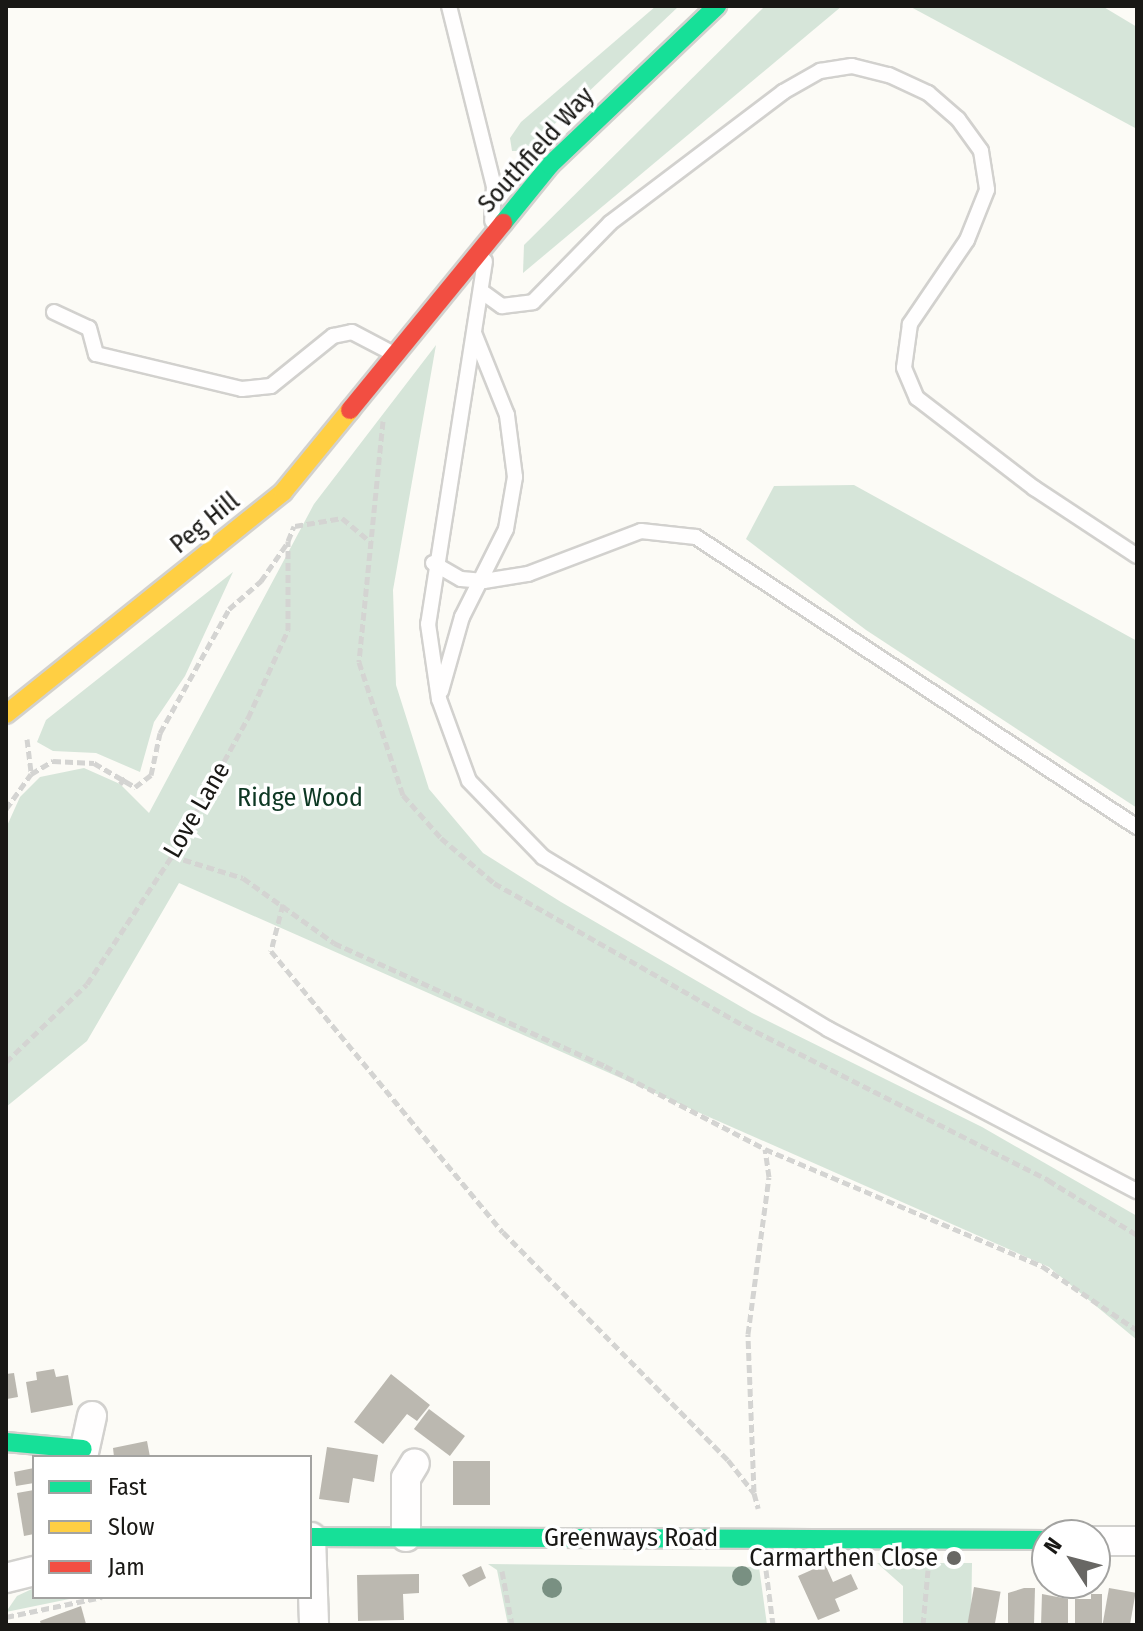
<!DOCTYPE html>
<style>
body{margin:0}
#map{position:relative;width:1143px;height:1631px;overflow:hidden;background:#fcfbf6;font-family:"Fira Sans Condensed",sans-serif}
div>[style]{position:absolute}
.green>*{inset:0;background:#d6e5d9}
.building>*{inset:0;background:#bbb8b0;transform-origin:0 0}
.path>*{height:5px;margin-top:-2.5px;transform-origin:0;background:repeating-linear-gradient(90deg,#d4d4d2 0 8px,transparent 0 12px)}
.roads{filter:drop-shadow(2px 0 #d2d1ce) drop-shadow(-2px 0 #d2d1ce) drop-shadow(0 2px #d2d1ce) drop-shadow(0 -2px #d2d1ce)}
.lane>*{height:14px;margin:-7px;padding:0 7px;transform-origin:7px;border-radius:7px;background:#fffefe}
.street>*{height:28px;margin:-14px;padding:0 14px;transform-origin:14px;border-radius:14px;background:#fffefe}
.fast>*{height:18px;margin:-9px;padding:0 9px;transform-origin:9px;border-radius:9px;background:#16e098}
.slow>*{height:18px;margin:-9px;padding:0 9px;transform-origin:9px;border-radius:9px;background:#ffcf43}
.jam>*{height:18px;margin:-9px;padding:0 9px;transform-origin:9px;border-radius:9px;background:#f24e42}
.trees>*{width:20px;height:20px;margin:-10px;border-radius:50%;background:#799082}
.dots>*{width:22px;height:22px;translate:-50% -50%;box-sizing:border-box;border:4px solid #fff;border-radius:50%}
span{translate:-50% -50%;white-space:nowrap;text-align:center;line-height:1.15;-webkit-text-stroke:7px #fff;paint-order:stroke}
.street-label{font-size:26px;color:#191815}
.park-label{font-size:26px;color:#0d3823}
.poi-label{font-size:26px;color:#191815}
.right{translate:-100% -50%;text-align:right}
.frame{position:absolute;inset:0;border:8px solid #191815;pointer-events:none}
.legend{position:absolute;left:32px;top:1455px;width:280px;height:144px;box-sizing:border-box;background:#fff;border:2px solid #a3a3a1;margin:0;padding:10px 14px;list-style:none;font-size:24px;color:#191815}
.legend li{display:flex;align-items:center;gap:16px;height:40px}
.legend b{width:40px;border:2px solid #a3a3a1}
.north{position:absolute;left:1031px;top:1519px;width:80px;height:80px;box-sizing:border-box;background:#fff;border:2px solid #a3a3a1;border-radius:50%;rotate:306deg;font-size:22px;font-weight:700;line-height:32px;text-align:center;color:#191815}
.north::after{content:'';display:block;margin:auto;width:28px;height:36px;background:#686764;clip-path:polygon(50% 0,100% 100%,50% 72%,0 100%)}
</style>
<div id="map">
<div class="green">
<i style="clip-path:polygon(656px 6px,679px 6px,526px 151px,512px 151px,510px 138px,521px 122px)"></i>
<i style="clip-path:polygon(765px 6px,842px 6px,523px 273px,524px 245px)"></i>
<i style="clip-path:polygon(909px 6px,1102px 6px,1137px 27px,1137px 129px)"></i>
<i style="clip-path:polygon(436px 345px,393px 590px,396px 685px,429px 789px,483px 853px,561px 902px,752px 1013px,982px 1127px,1137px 1216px,1137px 1340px,1049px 1267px,179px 883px,87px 1041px,6px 1107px,6px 828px,20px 797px,40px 777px,84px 768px,120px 784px,149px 813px,314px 504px)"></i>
<i style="clip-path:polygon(854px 485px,1137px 641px,1137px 808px,866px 630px,746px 539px,774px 486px)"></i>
<i style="clip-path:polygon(233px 572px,185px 676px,154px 722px,140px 772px,96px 753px,53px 751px,37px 742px,46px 720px)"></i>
<i style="clip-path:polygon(877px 1563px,972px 1563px,971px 1625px,903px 1625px,903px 1586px)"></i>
<i style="clip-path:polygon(488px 1564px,759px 1567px,767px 1625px,508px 1625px,497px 1570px)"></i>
<i style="clip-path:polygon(34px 1588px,34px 1597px,79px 1597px,6px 1612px,17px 1596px)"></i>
</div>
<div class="building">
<i style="clip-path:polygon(54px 1369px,56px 1377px,68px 1375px,73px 1405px,31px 1413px,26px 1382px,37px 1380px,36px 1372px)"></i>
<i style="clip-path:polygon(14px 1373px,18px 1397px,7px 1399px,6px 1374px)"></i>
<i style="clip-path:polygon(391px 1374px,430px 1405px,417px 1421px,407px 1414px,383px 1444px,354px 1422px)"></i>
<i style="left:429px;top:1409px;width:45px;height:25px;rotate:37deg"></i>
<i style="clip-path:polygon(147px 1441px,150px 1457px,114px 1457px,113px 1448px)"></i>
<i style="clip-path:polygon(327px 1447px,378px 1455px,374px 1482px,353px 1478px,349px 1503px,319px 1499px)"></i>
<i style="left:453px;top:1461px;width:37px;height:44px"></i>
<i style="clip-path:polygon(34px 1468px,34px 1483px,16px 1486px,14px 1472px)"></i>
<i style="clip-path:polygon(34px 1490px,34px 1534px,24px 1536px,17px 1493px)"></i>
<i style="clip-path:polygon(825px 1564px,833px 1582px,851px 1574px,858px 1589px,835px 1599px,840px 1611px,818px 1620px,798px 1576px)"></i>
<i style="clip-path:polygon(481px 1566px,486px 1578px,469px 1587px,462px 1575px)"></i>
<i style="clip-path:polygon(419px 1574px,419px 1593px,403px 1594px,404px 1620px,358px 1621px,357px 1575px)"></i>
<i style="left:974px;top:1587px;width:27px;height:38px;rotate:10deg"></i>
<i style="clip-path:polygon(1024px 1588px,1035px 1588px,1034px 1625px,1008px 1625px,1008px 1593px)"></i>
<i style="left:1109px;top:1588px;width:27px;height:37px;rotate:10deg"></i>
<i style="clip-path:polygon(1042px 1594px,1068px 1599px,1068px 1625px,1041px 1625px)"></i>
<i style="clip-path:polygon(1091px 1594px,1102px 1594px,1102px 1625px,1075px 1625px,1075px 1599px,1091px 1599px)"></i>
<i style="clip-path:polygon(81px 1606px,86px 1624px,41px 1625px,40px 1621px)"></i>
</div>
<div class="path">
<i style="left:383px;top:421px;width:242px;rotate:95.7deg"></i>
<i style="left:359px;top:662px;width:140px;rotate:71.7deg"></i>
<i style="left:403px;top:795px;width:57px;rotate:48.5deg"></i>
<i style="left:441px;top:838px;width:70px;rotate:40.3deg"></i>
<i style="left:494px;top:883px;width:289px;rotate:29.7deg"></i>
<i style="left:745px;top:1026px;width:340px;rotate:26.9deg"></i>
<i style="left:1048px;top:1180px;width:105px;rotate:31.7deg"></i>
<i style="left:295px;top:526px;width:48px;rotate:-9.7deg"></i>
<i style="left:342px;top:518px;width:38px;rotate:40deg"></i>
<i style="left:27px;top:739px;width:35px;rotate:83deg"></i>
<i style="left:120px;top:784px;width:8px;rotate:-50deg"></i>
<i style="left:6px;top:809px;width:43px;rotate:-54.5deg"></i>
<i style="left:31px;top:774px;width:26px;rotate:-31deg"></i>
<i style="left:53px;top:761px;width:41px;rotate:2.8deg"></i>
<i style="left:94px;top:763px;width:48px;rotate:30.3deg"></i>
<i style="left:135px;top:787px;width:20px;rotate:-37deg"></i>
<i style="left:151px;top:775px;width:43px;rotate:-77.9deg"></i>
<i style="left:160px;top:733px;width:142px;rotate:-60.9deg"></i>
<i style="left:229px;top:609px;width:43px;rotate:-41.2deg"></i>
<i style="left:261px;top:581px;width:47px;rotate:-55.3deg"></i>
<i style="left:172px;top:856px;width:74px;rotate:17.2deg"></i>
<i style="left:243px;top:878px;width:112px;rotate:35.5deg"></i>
<i style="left:334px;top:943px;width:298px;rotate:24.4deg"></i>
<i style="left:605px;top:1066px;width:180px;rotate:27.4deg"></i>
<i style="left:765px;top:1149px;width:301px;rotate:22.9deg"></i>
<i style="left:1042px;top:1266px;width:115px;rotate:34deg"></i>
<i style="left:283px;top:904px;width:49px;rotate:104.3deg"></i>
<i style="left:271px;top:951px;width:364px;rotate:50.5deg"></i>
<i style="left:503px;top:1232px;width:320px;rotate:45.4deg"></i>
<i style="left:728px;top:1460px;width:42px;rotate:51.8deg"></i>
<i style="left:754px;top:1493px;width:16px;rotate:75deg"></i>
<i style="left:6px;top:1062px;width:112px;rotate:-43.9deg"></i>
<i style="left:87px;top:984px;width:154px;rotate:-56.4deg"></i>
<i style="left:172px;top:856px;width:158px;rotate:-61.2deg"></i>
<i style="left:248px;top:718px;width:97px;rotate:-65.6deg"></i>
<i style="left:288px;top:630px;width:89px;rotate:-90deg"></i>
<i style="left:288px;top:541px;width:16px;rotate:-68deg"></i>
<i style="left:754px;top:1492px;width:158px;rotate:-92.2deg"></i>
<i style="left:748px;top:1334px;width:158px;rotate:-82.4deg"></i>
<i style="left:769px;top:1177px;width:28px;rotate:-98deg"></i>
<i style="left:766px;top:1570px;width:55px;rotate:82.7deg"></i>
<i style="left:502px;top:1571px;width:55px;rotate:79.5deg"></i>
<i style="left:6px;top:1617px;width:98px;rotate:-11.8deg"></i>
<i style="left:923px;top:1625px;width:55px;rotate:-84.8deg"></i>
</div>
<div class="roads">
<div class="lane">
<i style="left:449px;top:6px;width:186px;rotate:76deg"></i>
<i style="left:494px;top:186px;width:35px;rotate:93deg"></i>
<i style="left:485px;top:261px;width:367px;rotate:98.9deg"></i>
<i style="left:428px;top:624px;width:76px;rotate:81.7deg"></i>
<i style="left:439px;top:699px;width:87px;rotate:69.9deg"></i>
<i style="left:469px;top:781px;width:106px;rotate:45.8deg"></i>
<i style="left:543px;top:857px;width:333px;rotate:31.1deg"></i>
<i style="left:828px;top:1029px;width:349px;rotate:27.7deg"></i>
<i style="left:481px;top:291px;width:26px;rotate:36deg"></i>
<i style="left:502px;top:306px;width:31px;rotate:-7deg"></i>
<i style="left:533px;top:302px;width:110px;rotate:-45.7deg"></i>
<i style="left:610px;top:223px;width:217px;rotate:-37.1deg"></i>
<i style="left:783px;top:92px;width:43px;rotate:-29.6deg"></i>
<i style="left:820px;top:71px;width:32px;rotate:-9deg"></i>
<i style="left:852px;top:66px;width:38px;rotate:14deg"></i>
<i style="left:889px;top:75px;width:43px;rotate:24.8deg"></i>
<i style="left:928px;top:93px;width:40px;rotate:41deg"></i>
<i style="left:958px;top:119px;width:39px;rotate:54deg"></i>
<i style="left:981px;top:151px;width:39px;rotate:81deg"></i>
<i style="left:987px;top:190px;width:54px;rotate:111.8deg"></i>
<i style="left:967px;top:240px;width:102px;rotate:124.2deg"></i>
<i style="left:910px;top:324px;width:44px;rotate:97.8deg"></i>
<i style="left:904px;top:368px;width:33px;rotate:67deg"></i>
<i style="left:917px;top:398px;width:148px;rotate:37.6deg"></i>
<i style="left:1034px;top:488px;width:123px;rotate:33.4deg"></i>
<i style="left:54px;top:312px;width:38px;rotate:25deg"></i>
<i style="left:89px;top:328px;width:27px;rotate:75deg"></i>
<i style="left:96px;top:354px;width:150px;rotate:13.5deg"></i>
<i style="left:242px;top:389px;width:29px;rotate:-6deg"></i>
<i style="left:271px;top:386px;width:80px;rotate:-38.9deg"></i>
<i style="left:333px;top:336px;width:19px;rotate:-12deg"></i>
<i style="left:352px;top:332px;width:45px;rotate:27.7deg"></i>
<i style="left:433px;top:563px;width:32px;rotate:30deg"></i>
<i style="left:461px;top:579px;width:23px;rotate:5deg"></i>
<i style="left:484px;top:581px;width:45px;rotate:-9deg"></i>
<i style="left:528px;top:574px;width:121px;rotate:-20.8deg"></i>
<i style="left:641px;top:531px;width:55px;rotate:6.2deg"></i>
<i style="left:696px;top:537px;width:528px;rotate:33.33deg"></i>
<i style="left:441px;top:691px;width:77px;rotate:-74.2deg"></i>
<i style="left:462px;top:617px;width:98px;rotate:-63.4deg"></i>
<i style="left:506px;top:529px;width:53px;rotate:-80.2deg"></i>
<i style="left:515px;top:477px;width:63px;rotate:-97.4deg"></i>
<i style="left:507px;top:415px;width:88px;rotate:-111.9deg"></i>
</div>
<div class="street">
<i style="left:83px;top:1457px;width:42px;rotate:-77.6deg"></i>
<i style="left:311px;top:1537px;width:88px;rotate:88deg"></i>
<i style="left:406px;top:1537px;width:59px;rotate:-90deg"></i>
<i style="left:406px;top:1478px;width:17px;rotate:-59deg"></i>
<i style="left:1095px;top:1541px;width:42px"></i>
<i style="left:6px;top:1578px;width:29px;rotate:-14deg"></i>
</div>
<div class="fast">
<i style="left:503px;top:223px;width:75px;rotate:-51deg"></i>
<i style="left:550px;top:165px;width:231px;rotate:-43.6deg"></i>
<i style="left:6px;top:1442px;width:77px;rotate:5.2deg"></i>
<i style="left:310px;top:1537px;width:737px;rotate:0.23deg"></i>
</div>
<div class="slow">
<i style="left:6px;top:714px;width:355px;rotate:-38.7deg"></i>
<i style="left:283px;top:492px;width:106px;rotate:-50.7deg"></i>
</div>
<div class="jam">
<i style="left:350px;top:410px;width:242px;rotate:-50.7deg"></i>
</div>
</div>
<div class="trees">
<i style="left:742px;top:1576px"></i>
<i style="left:552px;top:1588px"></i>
</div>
<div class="dots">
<i style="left:954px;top:1558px;background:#686764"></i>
</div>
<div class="street-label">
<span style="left:536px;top:150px;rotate:-48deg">Southfield Way</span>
<span style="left:205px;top:523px;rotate:-39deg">Peg Hill</span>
<span style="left:197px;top:810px;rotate:-60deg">Love Lane</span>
<span style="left:631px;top:1538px">Greenways Road</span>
</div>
<div class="park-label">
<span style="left:300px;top:798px">Ridge Wood</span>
</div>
<div class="poi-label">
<span class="right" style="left:938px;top:1558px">Carmarthen Close</span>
</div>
<div class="frame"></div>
<ul class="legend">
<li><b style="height:10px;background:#16e098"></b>Fast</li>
<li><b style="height:10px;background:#ffcf43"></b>Slow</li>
<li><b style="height:10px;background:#f24e42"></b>Jam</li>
</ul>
<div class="north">N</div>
</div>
